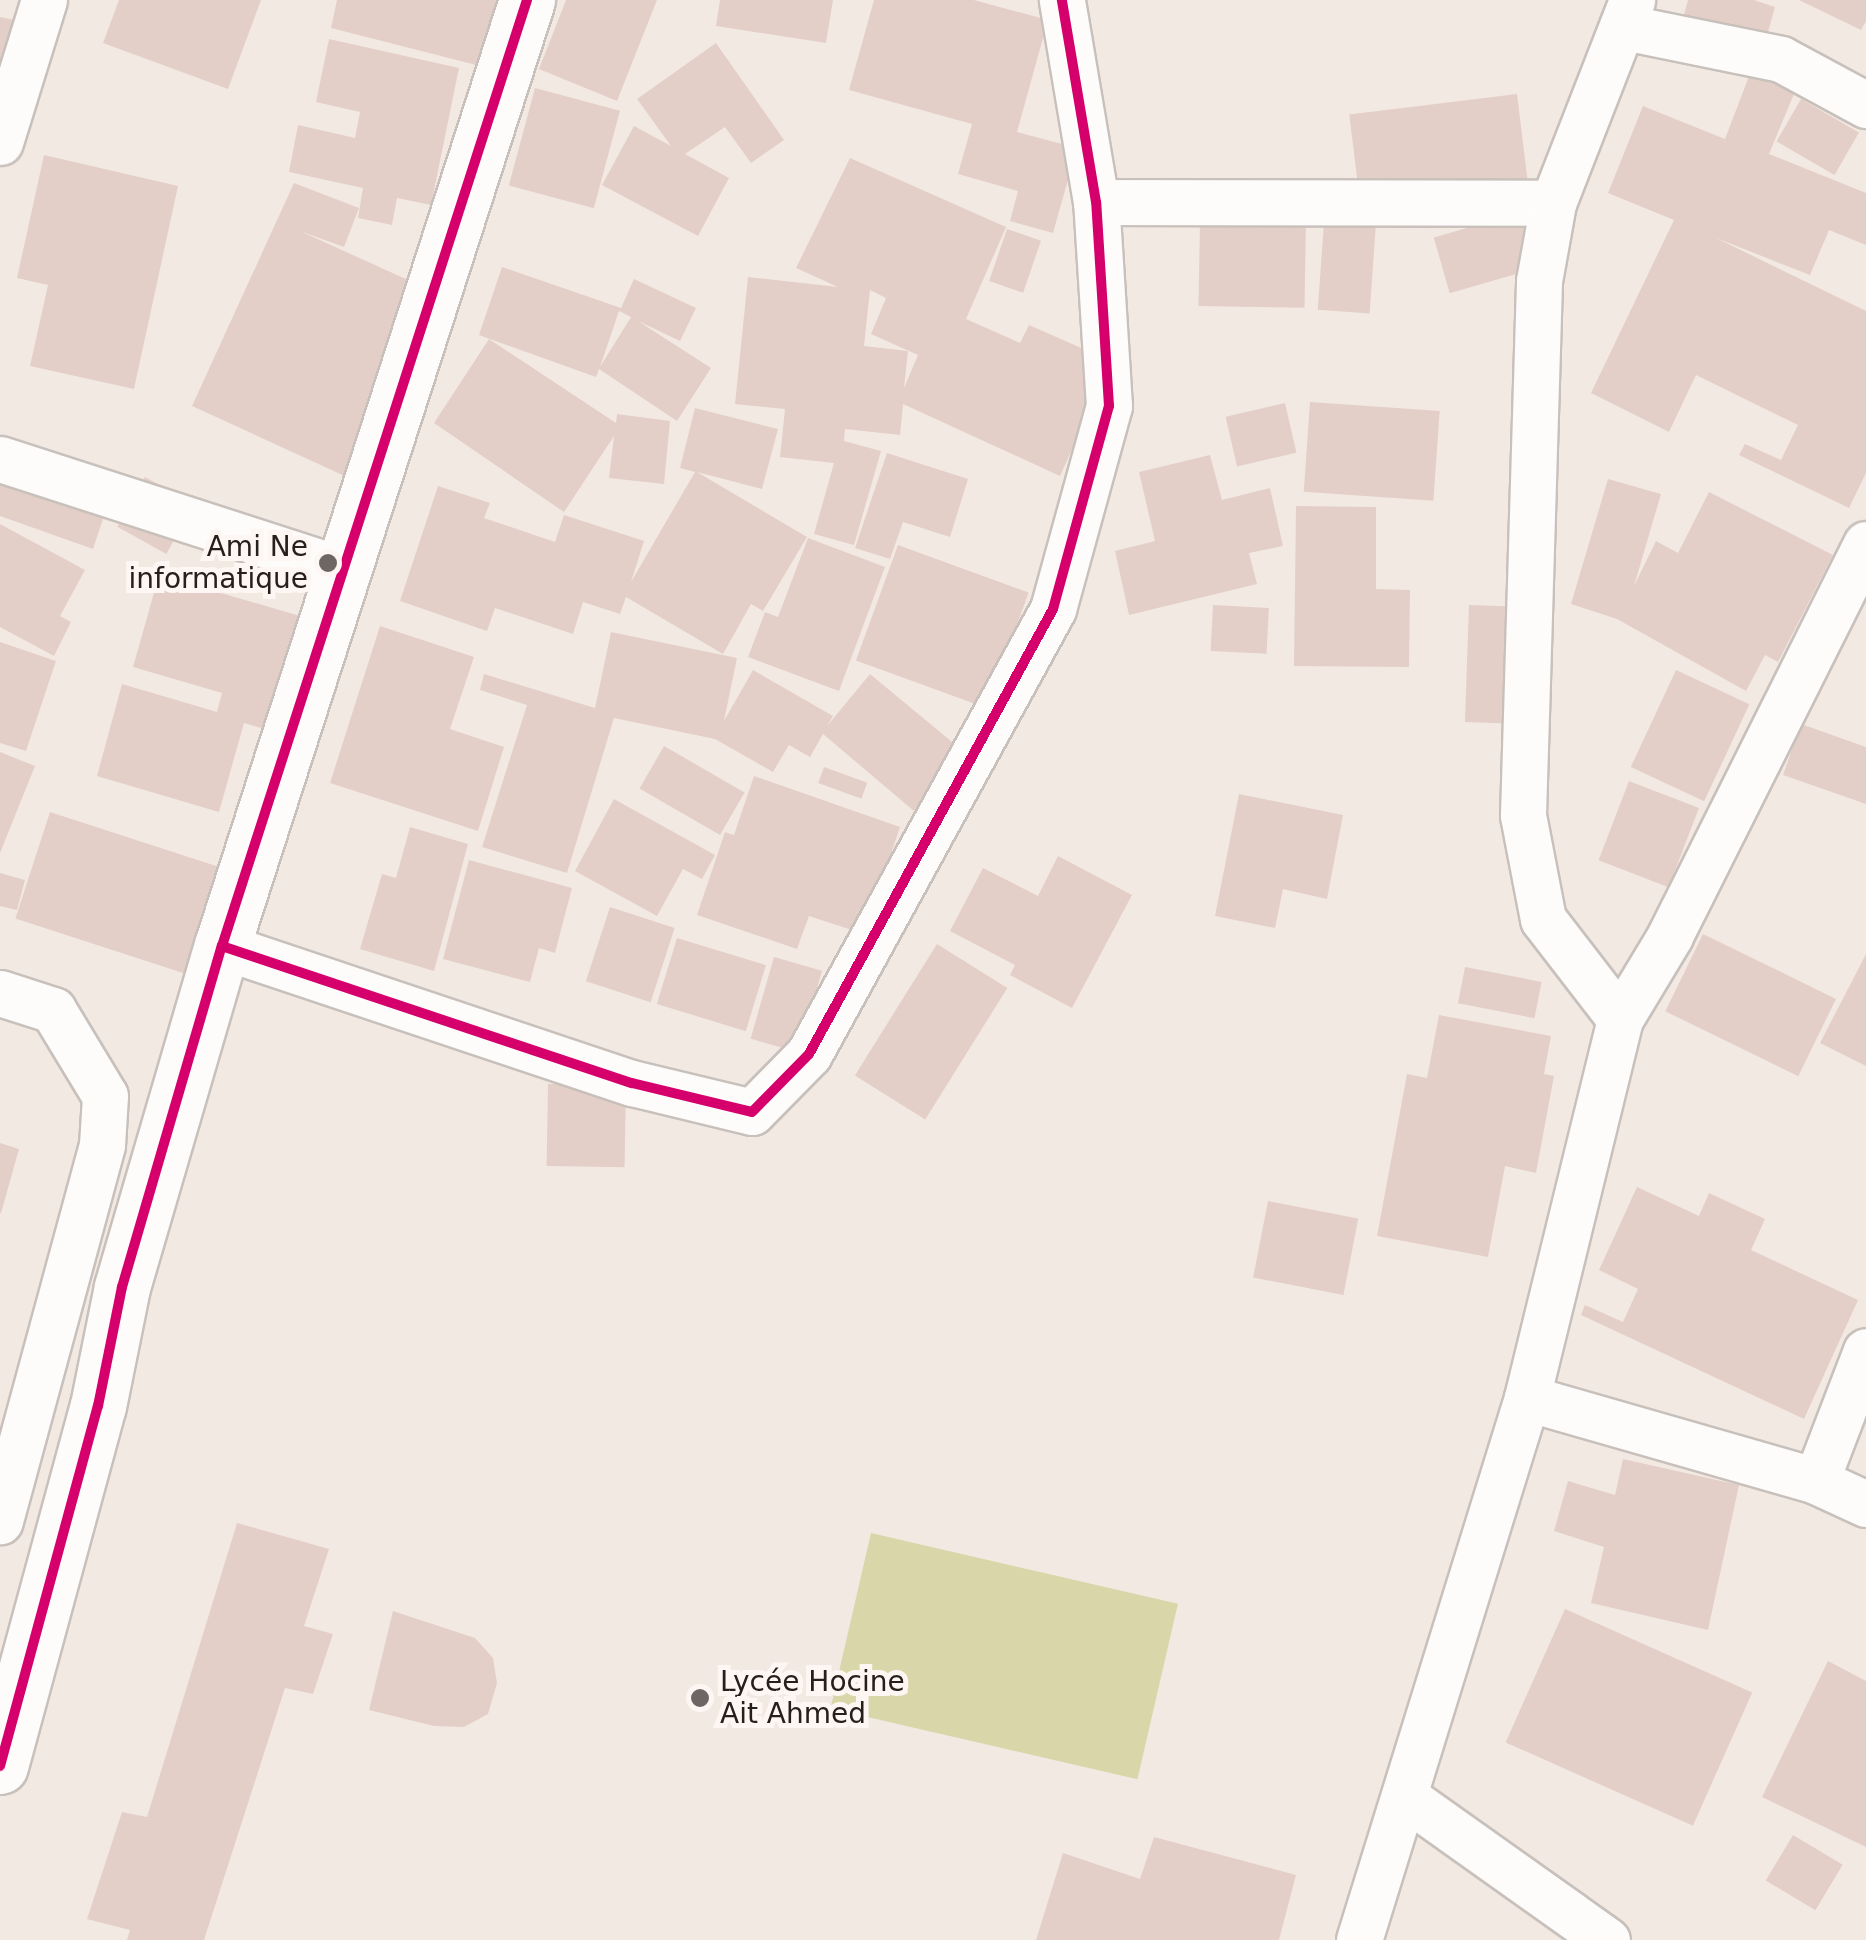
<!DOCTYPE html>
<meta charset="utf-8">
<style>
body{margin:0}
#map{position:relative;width:1866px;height:1940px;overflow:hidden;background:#f3e9e3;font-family:"DejaVu Sans",sans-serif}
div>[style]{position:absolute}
.green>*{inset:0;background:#d9d6a9;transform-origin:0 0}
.building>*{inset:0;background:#e3cfc8;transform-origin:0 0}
.roads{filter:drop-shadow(2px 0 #c8c0bb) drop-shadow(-2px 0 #c8c0bb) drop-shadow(0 2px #c8c0bb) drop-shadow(0 -2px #c8c0bb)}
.minor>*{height:45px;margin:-22.5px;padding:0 22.5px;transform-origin:22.5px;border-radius:22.5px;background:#fdfcfb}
.tertiary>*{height:55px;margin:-27.5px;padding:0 27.5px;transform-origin:27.5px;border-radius:27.5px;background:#fdfcfb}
.cycleway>*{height:10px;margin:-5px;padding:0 5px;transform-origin:5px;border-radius:5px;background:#d6006c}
.dots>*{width:28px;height:28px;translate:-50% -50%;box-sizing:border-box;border:5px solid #fef6f2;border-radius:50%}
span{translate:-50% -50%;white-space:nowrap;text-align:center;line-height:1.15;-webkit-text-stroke:10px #fef6f2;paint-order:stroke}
.poi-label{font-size:28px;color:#26201c}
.right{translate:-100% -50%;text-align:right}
.left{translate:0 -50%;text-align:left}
</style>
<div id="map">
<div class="green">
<i style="left:871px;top:1533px;width:315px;height:180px;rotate:13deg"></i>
</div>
<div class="building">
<i style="clip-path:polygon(119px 0,261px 0,228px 89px,103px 43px)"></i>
<i style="clip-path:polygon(337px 0,496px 0,488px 68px,331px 28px)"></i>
<i style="clip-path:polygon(566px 0,657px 0,617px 101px,539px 69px)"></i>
<i style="clip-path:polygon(720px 0,833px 0,826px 43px,716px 26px)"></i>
<i style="clip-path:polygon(874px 0,974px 0,1048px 20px,1017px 132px,1077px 148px,1053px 233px,1010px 221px,1018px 191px,958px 174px,972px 124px,849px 90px)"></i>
<i style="clip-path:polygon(1688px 0,1754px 0,1775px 7px,1765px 43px,1683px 18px)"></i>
<i style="clip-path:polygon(1799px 0,1866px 0,1866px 21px,1861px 30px)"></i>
<i style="clip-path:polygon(0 17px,24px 22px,0 117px)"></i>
<i style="clip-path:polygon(329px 39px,459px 68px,431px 205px,397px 198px,392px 225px,358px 218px,363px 188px,289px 172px,298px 125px,355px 138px,360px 112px,316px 102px)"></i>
<i style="clip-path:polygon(716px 43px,784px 140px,751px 163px,725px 127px,685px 154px,729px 178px,698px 236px,602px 185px,634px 126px,671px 146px,637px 99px)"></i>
<i style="clip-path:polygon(1751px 71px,1796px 89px,1769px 154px,1866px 193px,1866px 245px,1829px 230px,1810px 275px,1716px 238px,1866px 311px,1866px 473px,1849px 508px,1739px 455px,1745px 444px,1781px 460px,1798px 425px,1696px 375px,1669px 432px,1591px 393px,1674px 220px,1608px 193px,1643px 106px,1725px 139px)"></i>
<i style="left:535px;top:88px;width:88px;height:101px;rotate:15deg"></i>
<i style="left:1517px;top:94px;width:88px;height:169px;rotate:83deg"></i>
<i style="left:1801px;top:99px;width:67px;height:49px;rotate:30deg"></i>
<i style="clip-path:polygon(44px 155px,178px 186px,134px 389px,30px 366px,48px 285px,17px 278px)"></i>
<i style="clip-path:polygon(evenodd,850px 158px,1006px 227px,966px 319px,1020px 343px,1029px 325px,1111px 361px,1060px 476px,903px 404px,900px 435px,845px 429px,844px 441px,881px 451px,854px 545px,814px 534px,834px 463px,780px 457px,785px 409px,735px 404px,748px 277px,838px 287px,796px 268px,850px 158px,870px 290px,886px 298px,871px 334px,918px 355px,904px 388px,908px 351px,864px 346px,870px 290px)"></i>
<i style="clip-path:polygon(294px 183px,359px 208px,344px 247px,300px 231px,419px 285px,368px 400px,381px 406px,349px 478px,192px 406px)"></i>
<i style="left:1526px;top:211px;width:58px;height:96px;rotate:74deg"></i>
<i style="left:1200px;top:220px;width:106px;height:86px;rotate:1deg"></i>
<i style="left:1324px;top:221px;width:52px;height:89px;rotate:4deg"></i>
<i style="left:1007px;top:229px;width:36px;height:55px;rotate:19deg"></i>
<i style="clip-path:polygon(evenodd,502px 267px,621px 308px,634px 279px,696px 308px,680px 341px,638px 321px,711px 368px,677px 421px,599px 369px,596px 377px,479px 335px,502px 267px,619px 311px,631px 317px,600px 367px,619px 311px)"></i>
<i style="clip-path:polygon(489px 339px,616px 423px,617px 414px,670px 421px,664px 484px,609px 478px,614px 436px,564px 512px,434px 423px)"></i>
<i style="left:1310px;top:402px;width:130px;height:90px;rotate:4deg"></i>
<i style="left:1285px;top:403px;width:51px;height:61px;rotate:77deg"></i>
<i style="clip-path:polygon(695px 408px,778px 429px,762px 489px,697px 472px,807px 537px,763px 611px,751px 604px,723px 654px,626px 597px,620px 614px,583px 602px,573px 634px,495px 608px,487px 631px,400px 601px,438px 486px,490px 503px,484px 518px,555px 542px,564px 515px,644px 541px,631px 582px,695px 472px,680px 468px)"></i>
<i style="clip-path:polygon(0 442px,115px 483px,93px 549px,0 516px)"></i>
<i style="clip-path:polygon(887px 453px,968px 479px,950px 537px,903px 522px,890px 559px,855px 548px)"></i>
<i style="clip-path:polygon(1210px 455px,1222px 500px,1270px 488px,1283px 546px,1249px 553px,1257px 584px,1129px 615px,1115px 551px,1155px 541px,1139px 472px)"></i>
<i style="left:145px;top:477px;width:56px;height:57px;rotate:29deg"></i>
<i style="clip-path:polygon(1608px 479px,1661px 494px,1634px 586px,1656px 541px,1678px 553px,1709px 492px,1833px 555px,1778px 662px,1765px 655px,1746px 691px,1617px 619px,1571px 604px)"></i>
<i style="clip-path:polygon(1296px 506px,1376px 507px,1376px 589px,1410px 590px,1409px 667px,1294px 666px)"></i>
<i style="clip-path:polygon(0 524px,85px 570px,60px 616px,71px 622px,54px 656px,0 627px)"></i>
<i style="clip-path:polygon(808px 538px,885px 567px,839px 691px,748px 657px,765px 612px,778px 617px)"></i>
<i style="left:898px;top:545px;width:139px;height:123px;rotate:20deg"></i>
<i style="clip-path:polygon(159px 575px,300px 616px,268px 730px,244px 723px,219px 812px,97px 776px,122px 684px,217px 712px,222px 693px,133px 667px)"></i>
<i style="left:1213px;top:605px;width:56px;height:46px;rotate:3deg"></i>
<i style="left:1469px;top:605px;width:50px;height:117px;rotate:2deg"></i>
<i style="clip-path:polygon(380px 626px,474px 657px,450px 729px,504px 747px,478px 831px,330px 783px)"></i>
<i style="clip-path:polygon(611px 632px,737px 658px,724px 721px,753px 670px,833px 716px,827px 726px,870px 674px,963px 751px,914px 811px,823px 734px,810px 757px,789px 745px,773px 772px,715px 739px,614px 718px,567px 873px,482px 847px,527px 705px,480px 690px,484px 674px,595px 708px)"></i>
<i style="clip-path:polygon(0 642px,56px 661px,26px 751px,0 743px)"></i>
<i style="left:1676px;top:670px;width:81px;height:107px;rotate:25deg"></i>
<i style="clip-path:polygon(1801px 724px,1866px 747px,1866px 804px,1783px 775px)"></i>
<i style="left:664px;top:746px;width:93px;height:49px;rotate:30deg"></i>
<i style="clip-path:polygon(0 752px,35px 766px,0 853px)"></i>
<i style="left:824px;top:767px;width:46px;height:17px;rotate:20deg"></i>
<i style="clip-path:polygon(754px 776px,900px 827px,864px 934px,809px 916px,797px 949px,697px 915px,725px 832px,734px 835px)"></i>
<i style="left:1629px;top:781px;width:75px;height:85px;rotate:21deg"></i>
<i style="clip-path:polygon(1239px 794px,1343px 815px,1327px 899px,1283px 889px,1275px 928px,1215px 916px)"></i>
<i style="clip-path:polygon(614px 799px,715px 855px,702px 879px,683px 869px,657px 916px,575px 871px)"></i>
<i style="left:50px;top:812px;width:186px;height:112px;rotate:18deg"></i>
<i style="clip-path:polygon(410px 827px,468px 844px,434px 971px,360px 949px,382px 874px,396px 878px)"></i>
<i style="clip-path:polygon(1058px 856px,1132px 895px,1072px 1008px,1010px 975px,1015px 965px,950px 931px,983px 868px,1038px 896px)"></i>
<i style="clip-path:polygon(469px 860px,572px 888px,555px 953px,539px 948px,530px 982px,443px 959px)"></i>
<i style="clip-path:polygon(0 873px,25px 880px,17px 910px,0 906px)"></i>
<i style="left:610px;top:907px;width:68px;height:78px;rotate:18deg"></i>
<i style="left:1703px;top:934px;width:148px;height:86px;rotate:26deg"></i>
<i style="left:677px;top:938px;width:93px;height:69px;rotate:17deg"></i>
<i style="left:937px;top:944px;width:83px;height:155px;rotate:32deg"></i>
<i style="clip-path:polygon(1866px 954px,1866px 1066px,1820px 1043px)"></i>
<i style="left:774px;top:957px;width:50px;height:85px;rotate:16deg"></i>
<i style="left:1465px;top:967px;width:78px;height:37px;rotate:11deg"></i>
<i style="clip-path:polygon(1439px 1015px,1551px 1036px,1544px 1074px,1554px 1076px,1536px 1173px,1505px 1166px,1488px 1257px,1377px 1236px,1407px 1074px,1427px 1078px)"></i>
<i style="left:548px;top:1084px;width:78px;height:82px;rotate:1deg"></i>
<i style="clip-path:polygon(0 1143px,19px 1149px,1px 1213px,0 1213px)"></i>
<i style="clip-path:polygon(1637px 1187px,1699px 1216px,1709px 1193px,1765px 1219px,1751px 1250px,1858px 1300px,1804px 1419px,1581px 1315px,1585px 1305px,1623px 1322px,1638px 1289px,1599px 1270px)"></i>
<i style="left:1268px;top:1201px;width:92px;height:78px;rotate:11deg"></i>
<i style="clip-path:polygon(1623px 1459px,1739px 1485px,1708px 1630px,1591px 1603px,1604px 1547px,1554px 1531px,1568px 1481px,1615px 1495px)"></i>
<i style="clip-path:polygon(237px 1523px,329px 1549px,304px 1626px,333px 1634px,313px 1694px,285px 1688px,204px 1940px,127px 1940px,130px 1930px,87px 1919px,122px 1812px,147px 1817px)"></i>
<i style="left:1565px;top:1609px;width:205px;height:146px;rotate:24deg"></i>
<i style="clip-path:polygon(393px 1611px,475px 1638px,493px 1658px,497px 1683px,488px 1714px,464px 1727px,434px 1726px,369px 1710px)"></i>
<i style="clip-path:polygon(1828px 1661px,1866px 1681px,1866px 1847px,1762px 1797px)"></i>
<i style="left:1793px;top:1835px;width:58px;height:53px;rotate:31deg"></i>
<i style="clip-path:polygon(1154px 1837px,1296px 1875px,1279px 1940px,1036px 1940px,1063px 1853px,1140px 1879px)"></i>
</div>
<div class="roads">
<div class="minor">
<i style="left:1624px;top:27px;width:160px;rotate:11.5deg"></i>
<i style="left:1781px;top:59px;width:97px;rotate:28.4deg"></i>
<i style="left:0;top:142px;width:149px;rotate:-72.8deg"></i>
<i style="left:1096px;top:202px;width:457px;rotate:0.1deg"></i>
<i style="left:0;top:459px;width:358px;rotate:17.9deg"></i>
<i style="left:1866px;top:544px;width:438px;rotate:116.6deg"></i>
<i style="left:1670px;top:936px;width:97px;rotate:121.1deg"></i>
<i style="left:1620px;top:1019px;width:390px;rotate:103.8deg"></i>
<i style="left:1527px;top:1398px;width:301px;rotate:16deg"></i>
<i style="left:1816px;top:1481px;width:139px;rotate:-69deg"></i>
<i style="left:222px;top:946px;width:432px;rotate:18.5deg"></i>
<i style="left:632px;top:1083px;width:123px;rotate:13.6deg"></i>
<i style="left:752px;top:1112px;width:81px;rotate:-45.5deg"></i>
<i style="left:809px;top:1054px;width:508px;rotate:-61.26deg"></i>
<i style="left:1053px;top:609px;width:211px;rotate:-74.6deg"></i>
<i style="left:1109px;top:406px;width:204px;rotate:-93.6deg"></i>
<i style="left:1096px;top:202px;width:205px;rotate:-99.6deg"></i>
<i style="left:0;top:993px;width:56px;rotate:17.8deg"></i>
<i style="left:53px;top:1010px;width:100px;rotate:58.8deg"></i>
<i style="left:105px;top:1096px;width:49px;rotate:93.5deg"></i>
<i style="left:102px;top:1145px;width:390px;rotate:105.2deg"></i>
<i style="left:1620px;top:1019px;width:126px;rotate:-127.6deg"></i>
<i style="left:1543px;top:919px;width:106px;rotate:-100.9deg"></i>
<i style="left:1523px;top:815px;width:534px;rotate:-88.28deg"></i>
<i style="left:1539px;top:281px;width:79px;rotate:-79.8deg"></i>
<i style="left:1553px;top:203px;width:218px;rotate:-68.7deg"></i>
<i style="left:1816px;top:1481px;width:55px;rotate:24.7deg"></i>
<i style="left:1404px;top:1796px;width:249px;rotate:35.4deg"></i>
<i style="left:1359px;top:1940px;width:567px;rotate:-72.78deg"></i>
</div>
<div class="tertiary">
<i style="left:0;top:1766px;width:373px;rotate:-74.8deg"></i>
<i style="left:98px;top:1406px;width:121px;rotate:-78.6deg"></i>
<i style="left:122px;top:1287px;width:355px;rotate:-73.7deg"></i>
<i style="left:222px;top:946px;width:994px;rotate:-72.13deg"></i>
</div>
</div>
<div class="cycleway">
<i style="left:222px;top:946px;width:432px;rotate:18.5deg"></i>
<i style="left:632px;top:1083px;width:123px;rotate:13.6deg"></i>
<i style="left:752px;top:1112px;width:81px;rotate:-45.5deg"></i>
<i style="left:809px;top:1054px;width:508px;rotate:-61.26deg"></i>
<i style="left:1053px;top:609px;width:211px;rotate:-74.6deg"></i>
<i style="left:1109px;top:406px;width:204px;rotate:-93.6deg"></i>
<i style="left:1096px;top:202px;width:205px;rotate:-99.6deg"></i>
<i style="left:0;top:1766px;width:373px;rotate:-74.8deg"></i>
<i style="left:98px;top:1406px;width:121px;rotate:-78.6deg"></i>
<i style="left:122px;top:1287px;width:355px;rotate:-73.7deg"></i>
<i style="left:222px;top:946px;width:994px;rotate:-72.13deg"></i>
</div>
<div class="dots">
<i style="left:328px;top:563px;background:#6e6662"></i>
<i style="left:700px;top:1698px;background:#6e6662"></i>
</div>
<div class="poi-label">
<span class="right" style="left:308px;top:563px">Ami Ne<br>informatique</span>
<span class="left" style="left:720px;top:1698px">Lycée Hocine<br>Ait Ahmed</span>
</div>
</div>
